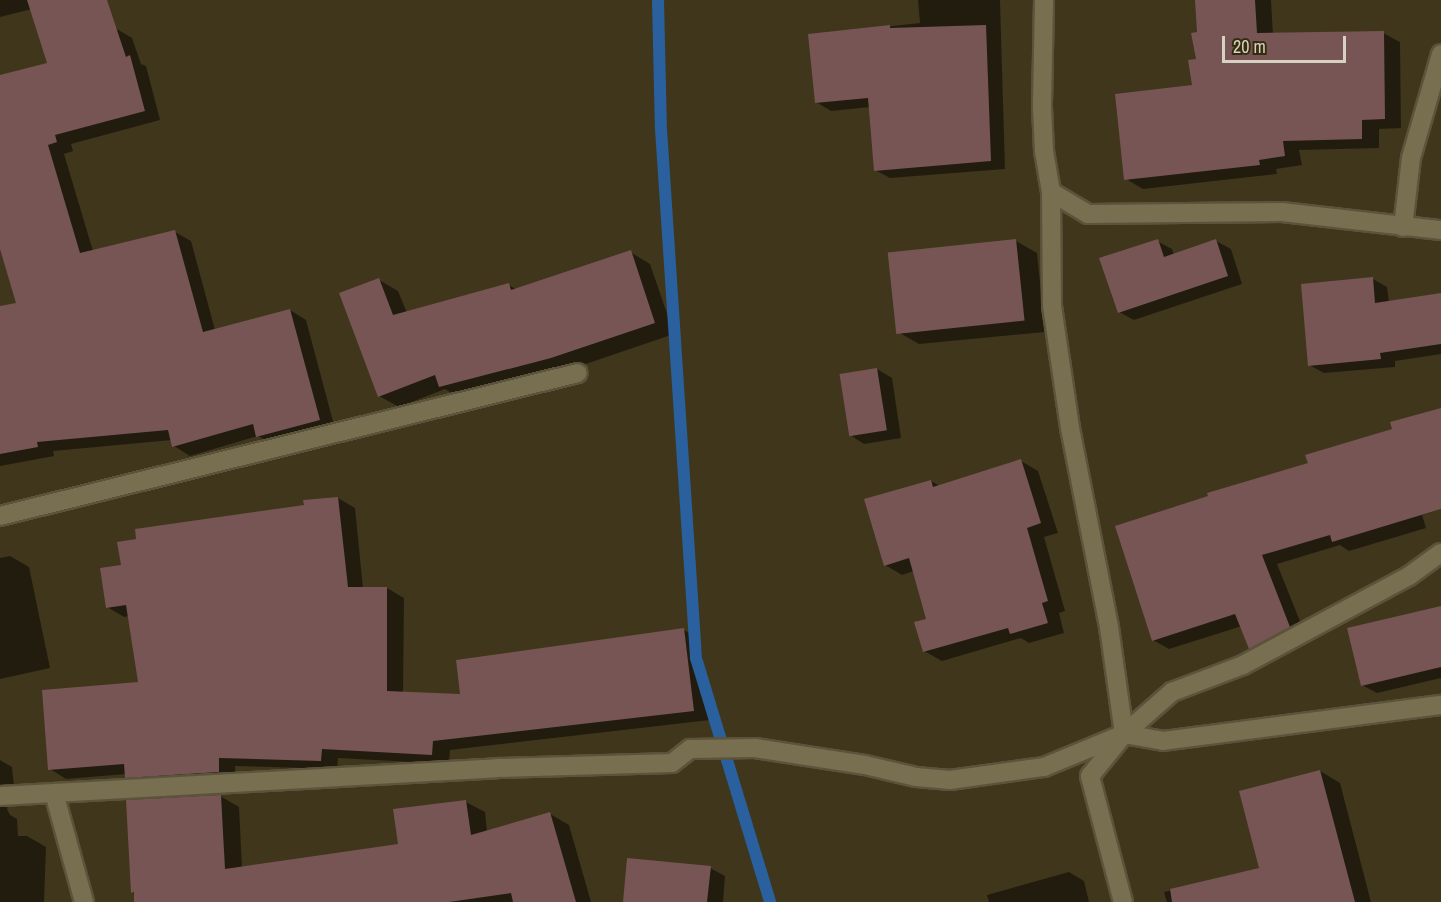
<!DOCTYPE html>
<style>
body{margin:0}
#map{position:relative;width:1441px;height:902px;overflow:hidden;background:#3f361b;font-family:"Archivo Narrow",sans-serif}
div>[style]{position:absolute}
.shadow>*{inset:0;background:#0007}
.stream>*{height:12px;margin:-6px;padding:0 6px;transform-origin:6px;border-radius:6px;background:#29609d}
.building>*{inset:0;background:#765554;transform-origin:0 0}
.roads{filter:drop-shadow(2px 0 #5b533b) drop-shadow(-2px 0 #5b533b) drop-shadow(0 2px #5b533b) drop-shadow(0 -2px #5b533b)}
.street>*{height:18px;margin:-9px;padding:0 9px;transform-origin:9px;border-radius:9px;background:#786f51}
span{translate:-50% -50%;white-space:nowrap;text-align:center;line-height:1.15;-webkit-text-stroke:4.5px #352c10;paint-order:stroke}
.scale{position:absolute;left:1222px;top:36px;width:124px;height:27px;box-sizing:border-box;border:3px solid #d6d1c1;border-top:0;padding-left:8px;font-size:18px;line-height:21px;white-space:nowrap;color:#d6d1c1;-webkit-text-stroke:4px #352c10;paint-order:stroke}
</style>
<div id="map">
<div class="shadow">
<i style="clip-path:polygon(0 0,106px 0,115px 28px,132px 38px,141px 64px,146px 66px,160px 120px,71px 144px,73px 151px,64px 154px,93px 251px,175px 232px,191px 241px,215px 330px,290px 310px,306px 320px,335px 429px,274px 445px,258px 436px,190px 456px,174px 446px,172px 440px,53px 451px,54px 456px,0 466px,0 307px,18px 304px,0 244px,0 77px,49px 64px,32px 9px,0 17px)"></i>
<i style="clip-path:polygon(918px 0,1000px 0,1005px 169px,890px 178px,875px 170px,870px 107px,831px 111px,816px 102px,810px 35px,920px 23px)"></i>
<i style="clip-path:polygon(1197px 0,1271px 0,1273px 35px,1383px 33px,1400px 42px,1401px 128px,1379px 129px,1379px 148px,1299px 150px,1302px 165px,1276px 169px,1277px 174px,1143px 189px,1126px 179px,1194px 86px,1197px 60px)"></i>
<i style="clip-path:polygon(1016px 241px,1037px 253px,1045px 332px,919px 344px,898px 332px)"></i>
<i style="clip-path:polygon(1157px 241px,1172px 249px,1174px 255px,1216px 241px,1231px 249px,1242px 284px,1134px 320px,1119px 312px)"></i>
<i style="clip-path:polygon(630px 252px,650px 264px,674px 334px,571px 369px,460px 398px,445px 389px,399px 407px,379px 396px,379px 280px,398px 291px,407px 313px,509px 285px,517px 290px)"></i>
<i style="clip-path:polygon(1373px 279px,1387px 287px,1389px 302px,1441px 295px,1441px 354px,1395px 361px,1395px 367px,1324px 373px,1309px 365px)"></i>
<i style="clip-path:polygon(877px 369px,892px 378px,901px 438px,864px 444px,850px 435px)"></i>
<i style="clip-path:polygon(1441px 409px,1441px 509px,1422px 515px,1426px 528px,1349px 551px,1340px 545px,1277px 564px,1306px 636px,1267px 657px,1250px 648px,1242px 626px,1169px 649px,1153px 640px,1309px 464px)"></i>
<i style="clip-path:polygon(1021px 461px,1038px 471px,1058px 533px,1044px 537px,1065px 611px,1059px 613px,1064px 633px,1029px 643px,1021px 638px,942px 661px,924px 651px,928px 620px,914px 571px,902px 575px,885px 565px,931px 481px,940px 486px)"></i>
<i style="clip-path:polygon(338px 498px,355px 508px,363px 588px,387px 588px,404px 598px,403px 693px,462px 696px,684px 630px,700px 639px,710px 720px,450px 750px,449px 764px,338px 758px,337px 769px,235px 766px,236px 781px,143px 786px,126px 774px,66px 779px,50px 769px,139px 683px,129px 616px,124px 617px,107px 607px,122px 567px)"></i>
<i style="clip-path:polygon(10px 556px,29px 567px,50px 668px,0 679px,0 558px)"></i>
<i style="clip-path:polygon(1441px 607px,1441px 678px,1377px 693px,1362px 685px)"></i>
<i style="clip-path:polygon(0 760px,12px 767px,15px 797px,9px 801px,7px 809px,10px 815px,17px 819px,18px 836px,27px 836px,46px 847px,44px 902px,0 902px)"></i>
<i style="clip-path:polygon(1320px 771px,1340px 783px,1371px 902px,1167px 902px,1164px 892px,1261px 869px)"></i>
<i style="clip-path:polygon(220px 796px,239px 807px,242px 868px,400px 845px,466px 802px,485px 812px,487px 832px,550px 814px,569px 825px,591px 902px,150px 902px,132px 892px)"></i>
<i style="clip-path:polygon(710px 868px,725px 876px,723px 902px,624px 902px)"></i>
<i style="clip-path:polygon(1069px 872px,1084px 881px,1089px 902px,989px 902px,987px 895px)"></i>
</div>
<div class="stream">
<i style="left:658px;top:0;width:129px;rotate:88.7deg"></i>
<i style="left:661px;top:129px;width:530px;rotate:86.21deg"></i>
<i style="left:696px;top:658px;width:255px;rotate:73.1deg"></i>
</div>
<div class="building">
<i style="clip-path:polygon(27px 0,107px 0,126px 57px,130px 55px,145px 111px,55px 135px,57px 142px,48px 145px,80px 253px,175px 230px,203px 332px,290px 309px,320px 420px,256px 437px,253px 424px,172px 447px,168px 430px,37px 442px,38px 447px,0 454px,0 306px,16px 303px,0 249px,0 75px,47px 63px)"></i>
<i style="clip-path:polygon(1195px 0,1255px 0,1257px 33px,1384px 31px,1385px 119px,1362px 120px,1362px 139px,1283px 141px,1285px 156px,1259px 160px,1260px 165px,1124px 180px,1115px 94px,1192px 85px,1188px 60px,1196px 59px,1191px 33px,1197px 32px)"></i>
<i style="clip-path:polygon(890px 25px,890px 28px,986px 25px,991px 161px,874px 171px,868px 98px,815px 103px,808px 34px)"></i>
<i style="left:1016px;top:239px;width:82px;height:129px;rotate:84deg"></i>
<i style="clip-path:polygon(1158px 239px,1164px 257px,1216px 239px,1228px 276px,1118px 313px,1099px 258px)"></i>
<i style="clip-path:polygon(631px 250px,655px 323px,551px 358px,439px 387px,435px 375px,378px 397px,339px 293px,379px 278px,393px 315px,509px 283px,511px 290px)"></i>
<i style="clip-path:polygon(1373px 277px,1375px 303px,1441px 293px,1441px 344px,1380px 353px,1381px 359px,1308px 366px,1301px 284px)"></i>
<i style="left:877px;top:368px;width:63px;height:38px;rotate:81deg"></i>
<i style="clip-path:polygon(1441px 408px,1441px 509px,1332px 542px,1330px 535px,1262px 555px,1290px 627px,1249px 649px,1235px 614px,1152px 641px,1115px 526px,1208px 496px,1207px 493px,1308px 463px,1305px 455px,1392px 429px,1390px 422px)"></i>
<i style="clip-path:polygon(1021px 459px,1041px 523px,1027px 528px,1048px 601px,1042px 603px,1048px 623px,1010px 634px,1008px 628px,923px 652px,914px 622px,926px 619px,909px 558px,884px 566px,864px 499px,931px 480px,933px 487px)"></i>
<i style="clip-path:polygon(338px 497px,348px 587px,387px 587px,387px 691px,460px 694px,456px 660px,684px 628px,694px 711px,433px 741px,432px 755px,322px 749px,321px 761px,219px 758px,219px 772px,125px 778px,124px 764px,48px 770px,42px 690px,138px 682px,126px 605px,106px 608px,100px 568px,121px 565px,117px 542px,136px 539px,135px 529px,304px 505px,303px 500px)"></i>
<i style="clip-path:polygon(1441px 606px,1441px 667px,1361px 686px,1347px 628px)"></i>
<i style="clip-path:polygon(1320px 770px,1355px 902px,1172px 902px,1170px 889px,1259px 868px,1239px 791px)"></i>
<i style="clip-path:polygon(221px 795px,225px 869px,398px 844px,393px 809px,466px 800px,471px 835px,550px 812px,576px 902px,513px 902px,511px 893px,449px 902px,134px 902px,134px 892px,131px 893px,126px 800px)"></i>
<i style="clip-path:polygon(627px 858px,711px 866px,707px 902px,623px 902px)"></i>
</div>
<div class="roads">
<div class="street">
<i style="left:1044px;top:0;width:107px;rotate:91.1deg"></i>
<i style="left:1042px;top:107px;width:44px;rotate:87.4deg"></i>
<i style="left:1044px;top:151px;width:42px;rotate:80.3deg"></i>
<i style="left:1051px;top:192px;width:114px;rotate:89.5deg"></i>
<i style="left:1052px;top:306px;width:123px;rotate:81.6deg"></i>
<i style="left:1070px;top:428px;width:203px;rotate:78.9deg"></i>
<i style="left:1109px;top:627px;width:108px;rotate:82deg"></i>
<i style="left:1051px;top:192px;width:43px;rotate:30.7deg"></i>
<i style="left:1088px;top:214px;width:194px;rotate:-0.6deg"></i>
<i style="left:1282px;top:212px;width:160px;rotate:6.5deg"></i>
<i style="left:1403px;top:227px;width:69px;rotate:-83.4deg"></i>
<i style="left:1411px;top:158px;width:108px;rotate:-73.9deg"></i>
<i style="left:0;top:516px;width:595px;rotate:-13.9deg"></i>
<i style="left:54px;top:793px;width:113px;rotate:74.6deg"></i>
<i style="left:0;top:796px;width:498px;rotate:-3.2deg"></i>
<i style="left:497px;top:768px;width:175px;rotate:-1.6deg"></i>
<i style="left:672px;top:763px;width:23px;rotate:-38deg"></i>
<i style="left:690px;top:749px;width:65px;rotate:-0.9deg"></i>
<i style="left:755px;top:748px;width:111px;rotate:8.8deg"></i>
<i style="left:865px;top:765px;width:52px;rotate:13.2deg"></i>
<i style="left:916px;top:777px;width:34px;rotate:5deg"></i>
<i style="left:950px;top:780px;width:95px;rotate:-7.9deg"></i>
<i style="left:1044px;top:767px;width:87px;rotate:-22.4deg"></i>
<i style="left:1124px;top:734px;width:40px;rotate:10deg"></i>
<i style="left:1163px;top:741px;width:280px;rotate:-7.4deg"></i>
<i style="left:1123px;top:902px;width:130px;rotate:-104.7deg"></i>
<i style="left:1090px;top:776px;width:54px;rotate:-51deg"></i>
<i style="left:1124px;top:734px;width:64px;rotate:-41.2deg"></i>
<i style="left:1172px;top:692px;width:76px;rotate:-20.8deg"></i>
<i style="left:1243px;top:665px;width:188px;rotate:-28.2deg"></i>
<i style="left:1409px;top:576px;width:39px;rotate:-36deg"></i>
</div>
</div>
<div class="scale">20 m</div>
</div>
